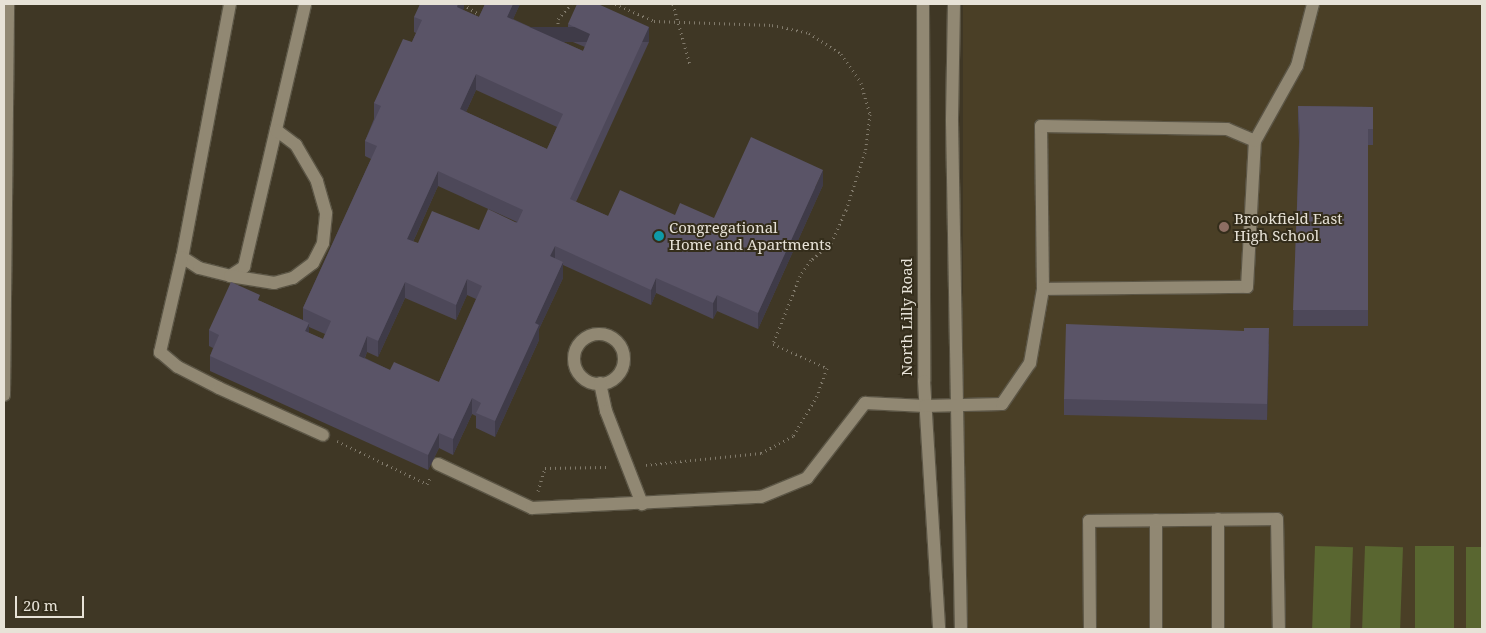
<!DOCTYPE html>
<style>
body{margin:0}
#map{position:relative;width:1486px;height:633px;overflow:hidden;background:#3f3725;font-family:"Noto Serif",serif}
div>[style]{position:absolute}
.built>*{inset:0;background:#4a3f26;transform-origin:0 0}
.green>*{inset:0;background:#596630;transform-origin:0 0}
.path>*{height:3px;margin-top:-1.5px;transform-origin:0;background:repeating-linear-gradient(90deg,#817a6b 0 1px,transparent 0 5px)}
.roads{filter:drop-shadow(1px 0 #5b5545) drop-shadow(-1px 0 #5b5545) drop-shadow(0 1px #5b5545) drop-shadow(0 -1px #5b5545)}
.minor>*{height:12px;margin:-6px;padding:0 6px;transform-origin:6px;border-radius:6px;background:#918873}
.minor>.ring{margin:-6px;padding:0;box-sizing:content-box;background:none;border:12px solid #918873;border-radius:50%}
.wall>*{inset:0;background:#4d4859}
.shaded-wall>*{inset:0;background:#3f3b48;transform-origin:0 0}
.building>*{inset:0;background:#5a5467}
.dots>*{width:14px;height:14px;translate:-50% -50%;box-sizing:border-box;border:2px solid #342d1b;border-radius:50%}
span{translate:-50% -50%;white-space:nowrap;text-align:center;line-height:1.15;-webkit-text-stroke:4px #342d1b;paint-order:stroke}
.poi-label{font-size:15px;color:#e7e2d7}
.left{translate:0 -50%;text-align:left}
.street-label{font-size:15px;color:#e7e2d7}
.frame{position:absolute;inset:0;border:5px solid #e7e2d7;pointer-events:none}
.scale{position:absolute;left:15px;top:596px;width:69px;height:22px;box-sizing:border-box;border:2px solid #e7e2d7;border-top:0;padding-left:6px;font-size:15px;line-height:18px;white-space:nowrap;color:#e7e2d7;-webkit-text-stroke:4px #342d1b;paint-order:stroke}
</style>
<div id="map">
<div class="built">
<i style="left:963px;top:4px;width:519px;height:625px"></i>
</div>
<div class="green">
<i style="left:1315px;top:546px;width:38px;height:82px;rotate:2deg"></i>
<i style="left:1365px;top:546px;width:38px;height:82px;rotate:2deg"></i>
<i style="left:1415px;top:546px;width:39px;height:82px"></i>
<i style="left:1466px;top:547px;width:16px;height:82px"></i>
</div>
<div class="path">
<i style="left:463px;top:4px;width:24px;rotate:33deg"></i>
<i style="left:615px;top:4px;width:43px;rotate:23.6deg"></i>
<i style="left:654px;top:21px;width:118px;rotate:1.9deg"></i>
<i style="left:772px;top:25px;width:38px;rotate:12deg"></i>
<i style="left:809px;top:33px;width:38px;rotate:33deg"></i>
<i style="left:841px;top:54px;width:35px;rotate:55deg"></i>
<i style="left:861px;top:83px;width:32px;rotate:74deg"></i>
<i style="left:870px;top:114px;width:38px;rotate:97deg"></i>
<i style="left:865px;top:152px;width:61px;rotate:108.1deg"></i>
<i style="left:846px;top:210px;width:35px;rotate:114deg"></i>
<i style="left:832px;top:242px;width:28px;rotate:139deg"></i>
<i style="left:811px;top:260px;width:19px;rotate:125deg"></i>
<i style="left:800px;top:276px;width:73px;rotate:111.7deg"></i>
<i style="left:773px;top:344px;width:59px;rotate:24deg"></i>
<i style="left:827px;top:368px;width:30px;rotate:110deg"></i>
<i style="left:817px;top:396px;width:47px;rotate:121deg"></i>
<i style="left:793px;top:436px;width:36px;rotate:152deg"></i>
<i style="left:761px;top:453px;width:118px;rotate:174.1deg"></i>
<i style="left:673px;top:4px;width:63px;rotate:74.4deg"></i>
<i style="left:539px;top:33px;width:20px;rotate:-15deg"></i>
<i style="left:558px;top:28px;width:9px;rotate:-90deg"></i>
<i style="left:558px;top:19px;width:20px;rotate:-49deg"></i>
<i style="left:337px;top:441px;width:100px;rotate:25.5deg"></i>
<i style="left:427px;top:484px;width:7px;rotate:-63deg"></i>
<i style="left:538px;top:491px;width:24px;rotate:-73deg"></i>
<i style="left:545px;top:468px;width:63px;rotate:-0.9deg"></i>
</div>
<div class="roads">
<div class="minor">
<i style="left:230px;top:4px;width:258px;rotate:100.7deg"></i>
<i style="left:182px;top:257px;width:20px;rotate:33deg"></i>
<i style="left:199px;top:268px;width:32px;rotate:14deg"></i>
<i style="left:230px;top:276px;width:17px;rotate:-33deg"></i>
<i style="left:244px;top:267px;width:270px;rotate:-76.9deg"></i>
<i style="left:923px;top:4px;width:377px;rotate:89.8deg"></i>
<i style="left:924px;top:381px;width:248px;rotate:86.5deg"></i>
<i style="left:954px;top:4px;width:117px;rotate:91deg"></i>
<i style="left:952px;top:121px;width:508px;rotate:88.99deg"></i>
<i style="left:182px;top:257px;width:98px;rotate:103deg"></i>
<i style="left:160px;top:352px;width:23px;rotate:40deg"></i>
<i style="left:178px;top:367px;width:46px;rotate:27.1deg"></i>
<i style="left:219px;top:388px;width:114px;rotate:24.3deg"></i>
<i style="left:230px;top:276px;width:45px;rotate:9deg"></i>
<i style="left:274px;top:283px;width:20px;rotate:-15deg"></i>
<i style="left:293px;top:278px;width:25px;rotate:-37deg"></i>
<i style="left:313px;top:263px;width:22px;rotate:-63deg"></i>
<i style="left:323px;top:243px;width:30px;rotate:-84deg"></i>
<i style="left:326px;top:213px;width:33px;rotate:-106deg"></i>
<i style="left:317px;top:181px;width:42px;rotate:-120.3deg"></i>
<i style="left:296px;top:145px;width:25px;rotate:-143deg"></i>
<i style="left:1043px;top:289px;width:163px;rotate:-90.7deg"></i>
<i style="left:1041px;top:126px;width:186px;rotate:0.9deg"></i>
<i style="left:1227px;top:129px;width:30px;rotate:23deg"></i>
<i class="ring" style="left:574px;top:334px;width:38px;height:38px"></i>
<i style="left:600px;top:383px;width:29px;rotate:78deg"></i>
<i style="left:606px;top:411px;width:100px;rotate:68.8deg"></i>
<i style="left:4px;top:395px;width:391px;rotate:-89.4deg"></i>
<i style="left:438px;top:464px;width:104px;rotate:25.1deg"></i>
<i style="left:532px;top:508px;width:229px;rotate:-2.8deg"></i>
<i style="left:761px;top:497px;width:50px;rotate:-22.4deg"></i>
<i style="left:807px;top:478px;width:95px;rotate:-52.3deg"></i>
<i style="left:865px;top:403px;width:60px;rotate:2.9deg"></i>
<i style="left:925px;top:406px;width:77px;rotate:-1.5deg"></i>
<i style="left:1002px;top:404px;width:50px;rotate:-55.7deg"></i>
<i style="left:1030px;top:363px;width:75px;rotate:-80deg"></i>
<i style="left:1043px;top:289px;width:204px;rotate:-0.6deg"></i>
<i style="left:1247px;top:287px;width:146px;rotate:-86.9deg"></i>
<i style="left:1255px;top:141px;width:86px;rotate:-60.8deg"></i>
<i style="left:1297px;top:66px;width:64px;rotate:-75.5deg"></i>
<i style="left:1156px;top:520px;width:109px;rotate:90deg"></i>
<i style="left:1090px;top:629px;width:108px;rotate:-90.5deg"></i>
<i style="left:1089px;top:521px;width:188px;rotate:-0.6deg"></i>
<i style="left:1277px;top:519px;width:110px;rotate:89deg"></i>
<i style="left:1218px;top:629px;width:110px;rotate:-90deg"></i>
</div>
</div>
<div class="wall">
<i style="clip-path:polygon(evenodd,464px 4px,463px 10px,479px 17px,485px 4px,520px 4px,513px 19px,583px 51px,585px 47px,568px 40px,568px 24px,649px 42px,576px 202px,608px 216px,675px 215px,714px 218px,823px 185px,758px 329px,717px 311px,713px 319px,656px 293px,651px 305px,563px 265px,563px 278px,539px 329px,539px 340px,495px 437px,476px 428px,476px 416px,472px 414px,453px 455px,439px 448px,428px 470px,210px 371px,210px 356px,213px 348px,209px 346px,209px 330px,260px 301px,303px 320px,303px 308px,371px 159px,365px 156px,365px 141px,374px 119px,374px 103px,412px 42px,416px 33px,414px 32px,414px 17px,464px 4px,476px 90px,557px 127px,547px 149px,466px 112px,476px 90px,464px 4px,438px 186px,517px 222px,418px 243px,413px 242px,438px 186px,464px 4px,467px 295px,476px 299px,439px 382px,390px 370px,365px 358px,367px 352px,378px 357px,405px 298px,456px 320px,467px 295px,464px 4px,309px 327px,325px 334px,323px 339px,309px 333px,309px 327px)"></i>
<i style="clip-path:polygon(1298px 106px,1373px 107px,1373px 145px,1368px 145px,1368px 326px,1293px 326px,1299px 142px,1298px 121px)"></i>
<i style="clip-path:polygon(1269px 344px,1267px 420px,1064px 415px,1064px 399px)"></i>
</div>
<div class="shaded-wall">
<i style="clip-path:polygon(458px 4px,464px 4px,464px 8px,457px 23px,457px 7px)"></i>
<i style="clip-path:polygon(513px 4px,520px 4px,507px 32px,507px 17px)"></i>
<i style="left:649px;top:27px;width:15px;height:189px;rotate:90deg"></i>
<i style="clip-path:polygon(476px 74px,476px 90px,460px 125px,460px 109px)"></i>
<i style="clip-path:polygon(823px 170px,823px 185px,758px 329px,758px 313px)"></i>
<i style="clip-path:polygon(438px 171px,438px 186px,407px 255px,407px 239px)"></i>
<i style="clip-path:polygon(555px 246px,555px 262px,550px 256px)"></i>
<i style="clip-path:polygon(563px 262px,563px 278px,539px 329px,539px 340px,495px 437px,495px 421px,535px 323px)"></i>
<i style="clip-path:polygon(656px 278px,656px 293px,651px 305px,651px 290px)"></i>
<i style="clip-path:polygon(467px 279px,467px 295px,456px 320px,456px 305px)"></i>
<i style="clip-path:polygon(405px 282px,405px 298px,378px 357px,378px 341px)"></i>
<i style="clip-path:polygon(717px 295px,717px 311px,713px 319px,713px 303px)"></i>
<i style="clip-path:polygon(309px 323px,309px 338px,305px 331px)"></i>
<i style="clip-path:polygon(1269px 328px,1269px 344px,1267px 420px,1267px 404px)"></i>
<i style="clip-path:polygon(367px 336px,367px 352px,359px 371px,359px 356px)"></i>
<i style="clip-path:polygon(472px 398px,472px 414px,453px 455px,453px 439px)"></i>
<i style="clip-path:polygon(439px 433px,439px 448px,428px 470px,428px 455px)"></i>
</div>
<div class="building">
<i style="clip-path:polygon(evenodd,420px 4px,458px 4px,457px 7px,479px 17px,485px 4px,513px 4px,507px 17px,583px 51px,590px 34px,568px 24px,577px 4px,598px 4px,649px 27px,570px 199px,608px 216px,620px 190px,675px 215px,680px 203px,714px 218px,751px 137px,823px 170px,758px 313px,717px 295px,713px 303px,656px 278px,651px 290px,555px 246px,550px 256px,563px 262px,535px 323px,539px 325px,495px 421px,476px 413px,481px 403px,472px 398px,453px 439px,439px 433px,428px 455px,210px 356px,219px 335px,209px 330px,231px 282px,260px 295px,258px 300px,309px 323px,305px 331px,323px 339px,331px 321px,303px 308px,377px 146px,365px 141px,381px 106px,374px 103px,403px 39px,412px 42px,422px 20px,414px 17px,420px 4px,476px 74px,563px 114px,547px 149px,460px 109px,476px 74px,420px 4px,438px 171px,523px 210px,517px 223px,488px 209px,479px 230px,432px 211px,418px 243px,407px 239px,438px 171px,420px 4px,467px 279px,482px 286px,439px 382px,394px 362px,390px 370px,359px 356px,367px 336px,378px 341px,405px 282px,456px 305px,467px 279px)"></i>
<i style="clip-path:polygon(1298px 106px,1373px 107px,1373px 129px,1368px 129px,1368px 310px,1293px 310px,1300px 131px)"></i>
<i style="clip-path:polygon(1066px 324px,1244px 331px,1244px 328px,1269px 328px,1267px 404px,1064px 399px)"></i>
</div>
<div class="dots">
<i style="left:1224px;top:227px;background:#8d6e63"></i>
<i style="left:659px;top:236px;background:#0f9aa8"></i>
</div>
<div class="poi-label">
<span class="left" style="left:1234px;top:227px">Brookfield East<br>High School</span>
<span class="left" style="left:669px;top:236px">Congregational<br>Home and Apartments</span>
</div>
<div class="street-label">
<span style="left:907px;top:317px;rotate:-90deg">North Lilly Road</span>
</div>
<div class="frame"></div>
<div class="scale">20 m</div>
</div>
